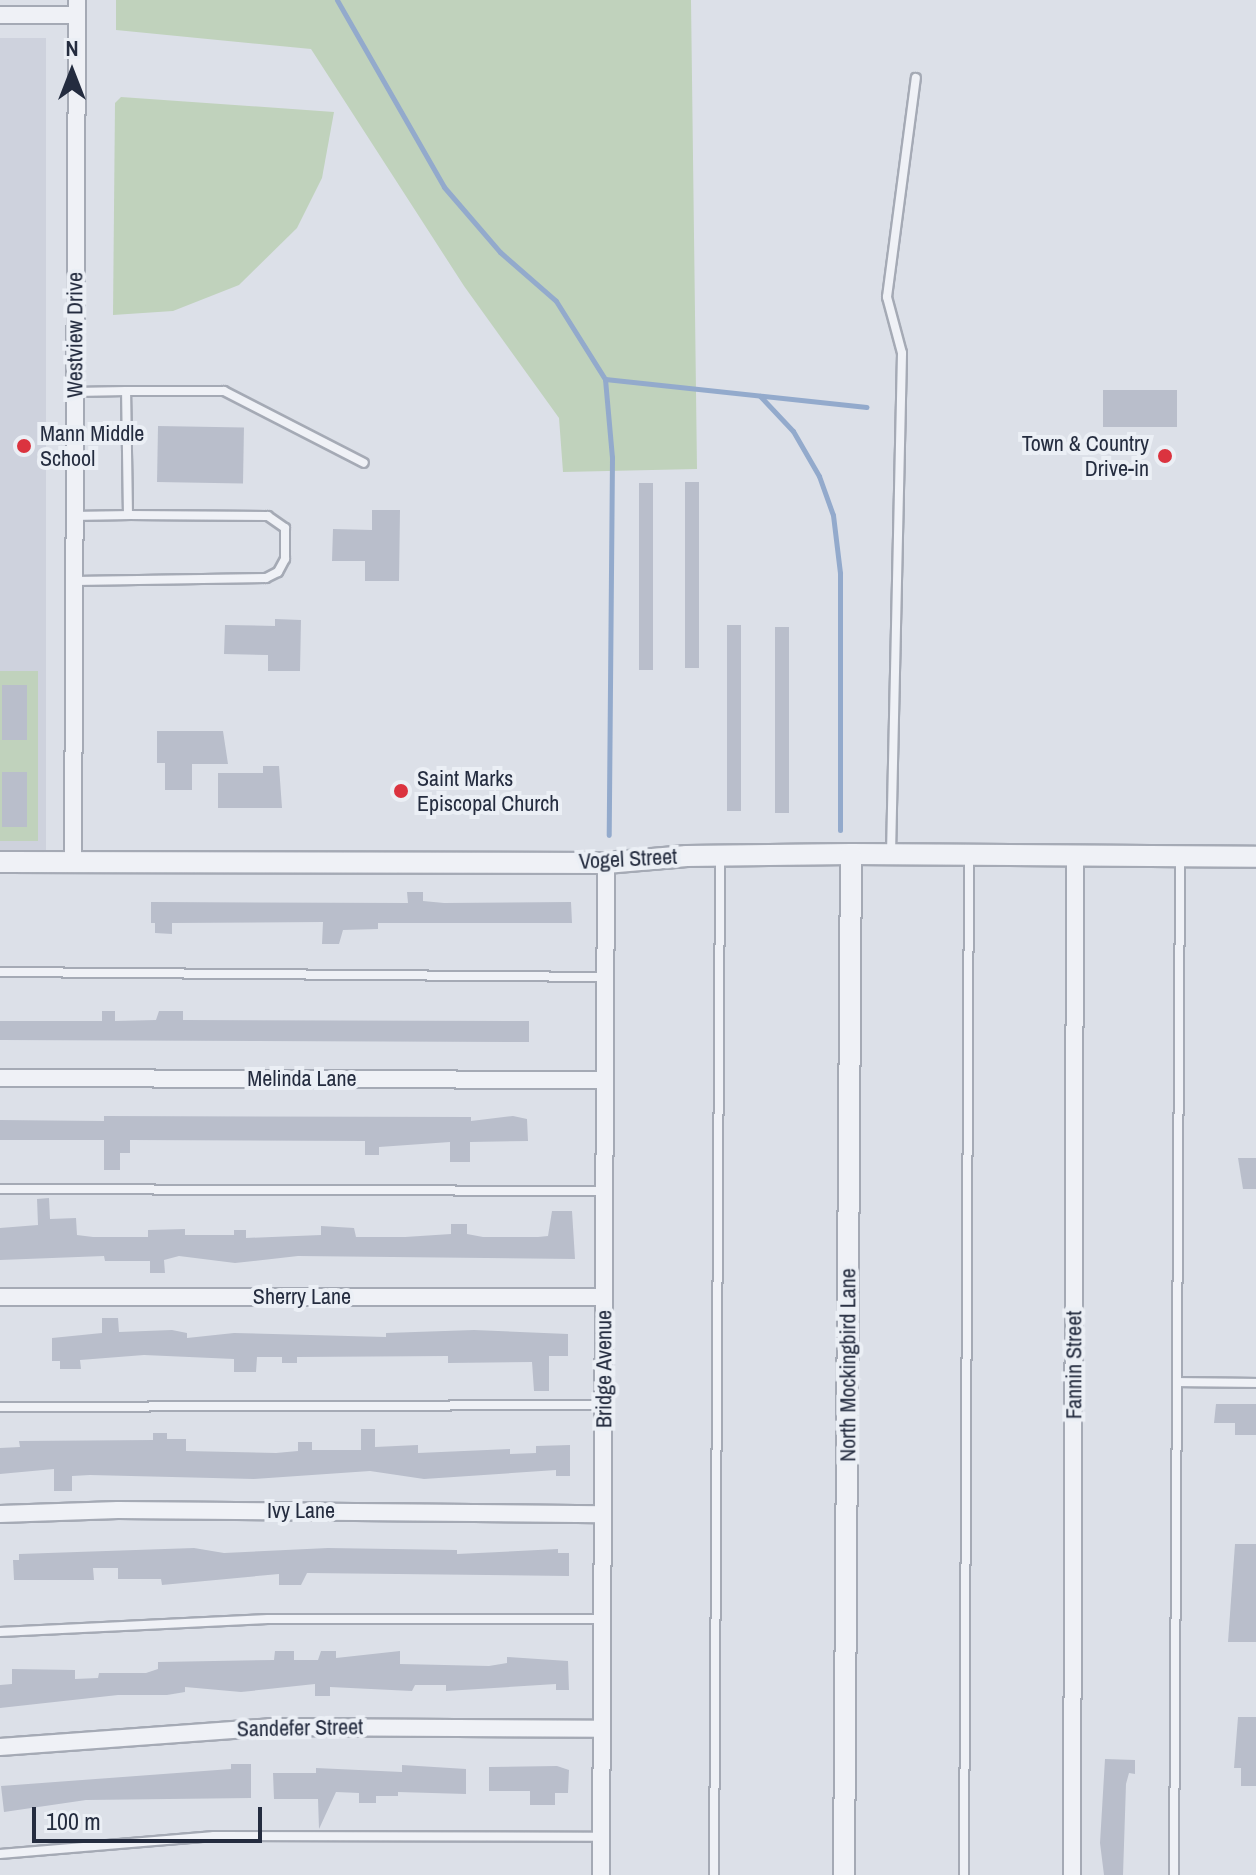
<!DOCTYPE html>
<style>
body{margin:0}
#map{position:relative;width:1256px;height:1875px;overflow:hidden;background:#dce0e8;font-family:"Archivo Narrow",sans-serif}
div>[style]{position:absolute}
.built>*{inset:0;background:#ced2dd;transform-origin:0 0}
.green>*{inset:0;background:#c0d2bc;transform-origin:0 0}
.stream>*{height:5px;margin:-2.5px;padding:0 2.5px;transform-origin:2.5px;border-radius:2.5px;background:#93aacc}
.building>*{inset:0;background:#b9becb;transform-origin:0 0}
.roads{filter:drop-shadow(2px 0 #a5aab5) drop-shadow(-2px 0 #a5aab5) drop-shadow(0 2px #a5aab5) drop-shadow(0 -2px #a5aab5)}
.service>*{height:8px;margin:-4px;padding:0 4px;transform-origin:4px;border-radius:4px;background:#eff1f6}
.minor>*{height:16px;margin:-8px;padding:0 8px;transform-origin:8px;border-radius:8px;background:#eff1f6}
.tertiary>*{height:20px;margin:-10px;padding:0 10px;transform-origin:10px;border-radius:10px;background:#eff1f6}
.dots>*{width:22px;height:22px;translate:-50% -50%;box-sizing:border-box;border:4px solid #ebeff5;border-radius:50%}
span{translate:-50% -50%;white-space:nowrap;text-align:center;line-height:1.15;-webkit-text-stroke:8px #ebeff5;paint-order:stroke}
.street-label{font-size:22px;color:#242c3f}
.poi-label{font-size:22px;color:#242c3f}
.left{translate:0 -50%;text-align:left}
.right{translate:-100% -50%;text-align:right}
.north{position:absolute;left:32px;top:32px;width:80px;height:80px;-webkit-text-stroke:6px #ebeff5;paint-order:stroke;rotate:0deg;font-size:22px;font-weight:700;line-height:32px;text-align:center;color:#242c3f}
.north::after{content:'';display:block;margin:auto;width:28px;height:36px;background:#242c3f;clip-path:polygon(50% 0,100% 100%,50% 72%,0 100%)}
.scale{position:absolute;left:32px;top:1807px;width:230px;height:36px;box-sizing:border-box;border:4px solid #242c3f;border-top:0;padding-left:10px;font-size:24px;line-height:28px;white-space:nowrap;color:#242c3f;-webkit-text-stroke:6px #ebeff5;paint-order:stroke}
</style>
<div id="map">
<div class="built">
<i style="left:0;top:38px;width:46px;height:815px"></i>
</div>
<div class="green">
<i style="clip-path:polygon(116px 0,691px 0,697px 469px,563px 472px,559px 418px,464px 286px,311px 49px,116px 30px)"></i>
<i style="clip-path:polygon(121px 97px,334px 112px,322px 178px,297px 228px,239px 285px,173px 311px,113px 315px,115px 103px)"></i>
<i style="left:0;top:671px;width:38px;height:170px"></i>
</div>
<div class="stream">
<i style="left:337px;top:0;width:215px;rotate:60.2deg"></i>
<i style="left:444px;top:187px;width:86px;rotate:49.3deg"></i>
<i style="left:500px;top:252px;width:74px;rotate:41.2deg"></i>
<i style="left:556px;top:301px;width:92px;rotate:57.9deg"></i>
<i style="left:605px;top:379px;width:78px;rotate:84.9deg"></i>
<i style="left:612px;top:457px;width:378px;rotate:90.5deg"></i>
<i style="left:605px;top:379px;width:263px;rotate:6.1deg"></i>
<i style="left:760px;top:396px;width:48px;rotate:46.7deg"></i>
<i style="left:793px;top:431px;width:52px;rotate:60deg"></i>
<i style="left:819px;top:476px;width:41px;rotate:70.3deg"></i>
<i style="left:833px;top:515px;width:58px;rotate:83.1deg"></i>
<i style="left:840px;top:573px;width:257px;rotate:90deg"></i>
</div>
<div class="building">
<i style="left:1103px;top:390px;width:74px;height:37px"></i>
<i style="left:158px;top:426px;width:86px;height:56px;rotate:1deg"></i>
<i style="left:685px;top:482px;width:14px;height:186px"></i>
<i style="left:639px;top:483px;width:14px;height:187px"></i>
<i style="clip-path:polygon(372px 510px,400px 510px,399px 581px,365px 581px,365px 561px,332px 561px,333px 529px,372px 530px)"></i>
<i style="clip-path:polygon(275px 619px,301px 620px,300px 671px,268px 671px,268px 655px,224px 654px,225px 625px,275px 626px)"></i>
<i style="left:727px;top:625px;width:14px;height:186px"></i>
<i style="left:775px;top:627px;width:14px;height:186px"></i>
<i style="left:2px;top:685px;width:25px;height:55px"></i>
<i style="clip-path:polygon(157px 731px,223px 731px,228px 764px,192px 764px,192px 790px,165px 790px,165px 763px,157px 763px)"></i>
<i style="clip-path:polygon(263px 766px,279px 766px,282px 808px,218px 808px,218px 773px,263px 773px)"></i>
<i style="left:2px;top:772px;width:25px;height:55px"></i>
<i style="clip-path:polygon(407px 892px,423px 892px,423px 901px,444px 903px,571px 902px,572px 923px,378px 923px,378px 929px,343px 930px,339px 944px,322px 944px,323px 922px,172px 923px,172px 934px,155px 933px,155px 923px,151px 923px,151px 902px,408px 903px)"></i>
<i style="clip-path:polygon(102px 1011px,115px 1011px,115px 1021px,156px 1020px,159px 1011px,183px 1011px,183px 1020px,529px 1021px,529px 1042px,0 1040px,0 1021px,102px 1021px)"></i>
<i style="clip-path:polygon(104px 1116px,471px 1117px,471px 1121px,513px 1116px,527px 1119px,528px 1141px,470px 1142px,470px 1162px,450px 1162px,450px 1142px,379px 1147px,379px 1155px,365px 1155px,365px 1141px,130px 1140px,130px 1153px,120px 1153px,120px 1170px,104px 1170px,104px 1140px,0 1140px,0 1120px,104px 1121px)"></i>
<i style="clip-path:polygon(1238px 1158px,1256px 1158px,1256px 1189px,1243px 1189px)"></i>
<i style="clip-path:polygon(49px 1198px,50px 1219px,76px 1218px,77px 1235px,93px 1237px,148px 1237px,148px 1230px,185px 1229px,185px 1235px,234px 1235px,234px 1230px,246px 1230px,246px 1238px,321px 1235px,321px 1226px,354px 1228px,356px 1237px,405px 1237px,451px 1234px,451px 1224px,467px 1224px,467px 1234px,483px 1237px,538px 1237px,548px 1236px,552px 1211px,572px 1211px,575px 1259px,298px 1256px,235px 1263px,179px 1256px,164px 1260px,165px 1273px,150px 1273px,150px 1261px,105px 1261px,104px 1256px,0 1260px,0 1228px,38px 1225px,37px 1199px)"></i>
<i style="clip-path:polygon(102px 1318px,118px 1318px,119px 1332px,172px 1330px,187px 1333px,187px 1338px,234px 1333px,386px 1337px,386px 1333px,474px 1330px,568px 1334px,568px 1356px,549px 1356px,549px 1391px,534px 1391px,532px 1362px,448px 1363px,448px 1356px,297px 1357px,297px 1363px,282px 1363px,282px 1357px,257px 1357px,256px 1372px,234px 1372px,234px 1359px,144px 1355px,80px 1360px,81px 1369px,60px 1369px,60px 1361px,52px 1361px,52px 1338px,102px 1333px)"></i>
<i style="clip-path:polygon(1256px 1404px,1256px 1435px,1235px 1435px,1235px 1423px,1214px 1423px,1216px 1404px)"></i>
<i style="clip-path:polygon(361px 1429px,375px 1429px,375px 1447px,418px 1445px,418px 1453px,510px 1449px,510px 1454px,536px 1453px,536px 1446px,570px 1445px,570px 1476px,556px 1476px,556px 1470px,424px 1479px,370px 1471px,254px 1479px,90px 1475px,72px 1476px,72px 1491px,54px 1491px,54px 1469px,0 1474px,0 1448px,20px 1447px,19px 1441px,153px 1440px,153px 1433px,167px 1433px,167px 1439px,186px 1439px,186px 1451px,276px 1453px,298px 1451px,298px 1442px,312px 1442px,312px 1450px,361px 1450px)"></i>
<i style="clip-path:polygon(1235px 1544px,1256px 1544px,1256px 1642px,1228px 1642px)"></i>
<i style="clip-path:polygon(194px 1548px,224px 1553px,328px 1548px,457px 1550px,457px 1554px,558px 1549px,558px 1553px,569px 1553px,569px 1576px,307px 1573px,301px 1585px,279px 1585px,279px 1574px,162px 1585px,161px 1579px,118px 1579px,118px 1568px,93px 1568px,94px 1580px,14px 1580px,13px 1560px,19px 1560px,19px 1554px)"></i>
<i style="clip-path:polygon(275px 1651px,294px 1651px,294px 1660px,318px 1660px,321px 1651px,336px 1651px,336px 1658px,400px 1651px,400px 1664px,489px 1666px,507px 1663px,507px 1657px,568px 1661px,569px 1690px,556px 1690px,556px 1684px,446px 1691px,446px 1685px,415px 1685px,412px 1691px,330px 1687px,330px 1696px,315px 1696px,315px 1684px,241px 1692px,185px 1687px,185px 1692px,167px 1695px,118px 1695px,0 1708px,0 1685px,12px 1684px,12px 1669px,75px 1670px,75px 1679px,98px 1678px,99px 1673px,146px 1673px,158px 1669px,158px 1662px,274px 1660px)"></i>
<i style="clip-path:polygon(1238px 1717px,1256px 1717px,1256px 1786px,1241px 1786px,1241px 1768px,1234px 1768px)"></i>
<i style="clip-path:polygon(1105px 1759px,1135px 1760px,1135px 1774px,1129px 1773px,1126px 1784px,1123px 1875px,1104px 1875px,1100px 1843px)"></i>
<i style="clip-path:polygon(231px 1764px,251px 1764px,251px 1798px,86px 1800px,4px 1812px,1px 1786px,231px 1769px)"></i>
<i style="clip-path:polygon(402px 1765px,466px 1769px,466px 1794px,398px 1792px,398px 1796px,376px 1796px,376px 1803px,359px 1803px,359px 1793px,336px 1792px,319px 1829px,318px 1799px,274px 1799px,273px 1773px,316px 1773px,316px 1768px,402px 1772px)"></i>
<i style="clip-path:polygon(557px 1766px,569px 1770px,568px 1793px,555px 1793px,555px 1805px,530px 1805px,530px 1791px,489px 1791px,489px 1767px)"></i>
</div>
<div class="roads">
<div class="service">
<i style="left:126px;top:391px;width:98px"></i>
<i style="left:224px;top:391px;width:157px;rotate:27.2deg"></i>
<i style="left:75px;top:516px;width:53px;rotate:-1.1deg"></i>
<i style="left:75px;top:581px;width:191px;rotate:-0.9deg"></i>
<i style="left:266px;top:578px;width:13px;rotate:-27deg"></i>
<i style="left:278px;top:572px;width:15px;rotate:-62deg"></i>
<i style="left:285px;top:559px;width:31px;rotate:-90deg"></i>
<i style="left:285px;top:528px;width:21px;rotate:-145deg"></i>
<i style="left:268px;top:516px;width:140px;rotate:-179.6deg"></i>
<i style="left:128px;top:515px;width:124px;rotate:-90.9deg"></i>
<i style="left:126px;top:391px;width:51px;rotate:178.9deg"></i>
<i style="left:891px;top:854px;width:501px;rotate:-88.74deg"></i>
<i style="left:902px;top:353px;width:58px;rotate:-105deg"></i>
<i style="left:887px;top:297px;width:221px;rotate:-82.5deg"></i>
<i style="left:0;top:972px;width:605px;rotate:0.47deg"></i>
<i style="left:0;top:1189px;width:604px;rotate:0.19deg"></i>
<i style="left:1178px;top:1382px;width:78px;rotate:0.7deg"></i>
<i style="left:0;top:1407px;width:603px;rotate:-0.19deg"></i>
<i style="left:0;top:1632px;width:268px;rotate:-2.8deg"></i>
<i style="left:268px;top:1619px;width:334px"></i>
<i style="left:0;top:1854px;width:215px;rotate:-4.8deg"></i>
<i style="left:214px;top:1836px;width:386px;rotate:0.1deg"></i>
<i style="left:714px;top:1875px;width:1019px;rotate:-89.66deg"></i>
<i style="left:964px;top:1875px;width:1019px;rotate:-89.72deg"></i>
<i style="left:1174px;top:1875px;width:1018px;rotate:-89.66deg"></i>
</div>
<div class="minor">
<i style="left:0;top:15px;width:76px"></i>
<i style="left:73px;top:862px;width:862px;rotate:-89.73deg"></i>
<i style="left:0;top:1078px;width:604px;rotate:0.19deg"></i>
<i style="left:0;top:1297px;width:604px"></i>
<i style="left:0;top:1514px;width:118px;rotate:-1.9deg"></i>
<i style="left:118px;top:1510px;width:484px;rotate:0.5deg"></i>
<i style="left:0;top:1747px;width:271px;rotate:-4.2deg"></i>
<i style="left:270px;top:1727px;width:331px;rotate:0.3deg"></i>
<i style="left:601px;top:1875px;width:1012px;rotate:-89.72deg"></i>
<i style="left:1072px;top:1875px;width:1019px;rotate:-89.83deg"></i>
</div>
<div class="tertiary">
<i style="left:0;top:862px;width:606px;rotate:0.09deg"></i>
<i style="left:606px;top:863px;width:81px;rotate:-4.9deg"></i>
<i style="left:687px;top:856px;width:164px;rotate:-0.7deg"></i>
<i style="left:851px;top:854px;width:405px;rotate:0.4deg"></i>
<i style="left:844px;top:1875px;width:1021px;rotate:-89.61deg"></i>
</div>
</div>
<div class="dots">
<i style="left:24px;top:446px;background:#db333f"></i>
<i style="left:1165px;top:456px;background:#db333f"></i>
<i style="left:401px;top:791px;background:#db333f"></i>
</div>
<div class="street-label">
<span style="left:75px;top:335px;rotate:-90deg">Westview Drive</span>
<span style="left:628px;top:859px;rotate:-3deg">Vogel Street</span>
<span style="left:302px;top:1079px">Melinda Lane</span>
<span style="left:302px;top:1297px">Sherry Lane</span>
<span style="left:848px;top:1365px;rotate:-90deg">North Mockingbird Lane</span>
<span style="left:1074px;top:1365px;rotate:-90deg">Fannin Street</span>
<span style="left:604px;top:1369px;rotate:-90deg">Bridge Avenue</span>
<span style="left:301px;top:1511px">Ivy Lane</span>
<span style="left:300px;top:1728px;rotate:-1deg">Sandefer Street</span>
</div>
<div class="poi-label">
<span class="left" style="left:40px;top:446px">Mann Middle<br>School</span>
<span class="right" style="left:1149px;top:456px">Town &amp; Country<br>Drive-in</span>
<span class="left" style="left:417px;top:791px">Saint Marks<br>Episcopal Church</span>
</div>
<div class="north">N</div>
<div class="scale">100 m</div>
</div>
